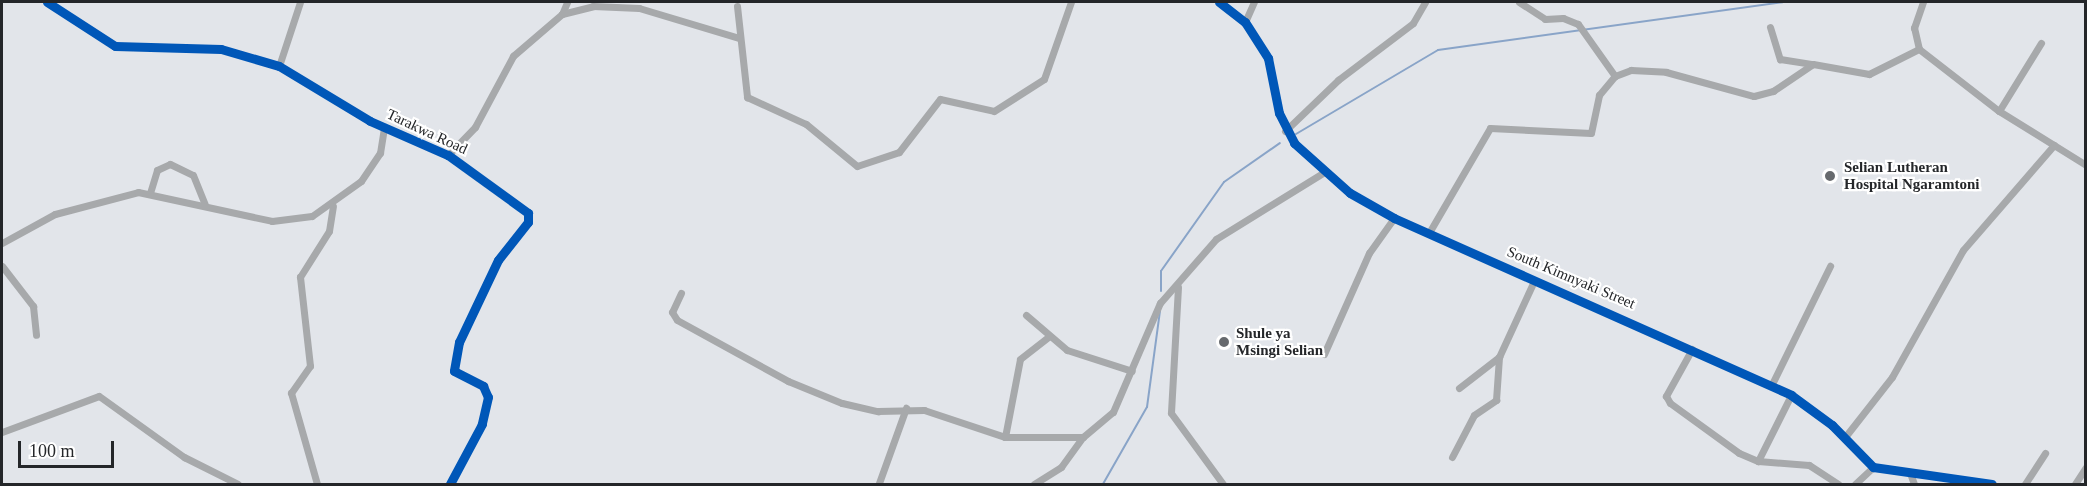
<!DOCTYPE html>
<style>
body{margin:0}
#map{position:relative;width:2087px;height:486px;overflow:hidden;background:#e2e5ea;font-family:"Times New Roman",serif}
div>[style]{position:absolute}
.stream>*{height:2px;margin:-1px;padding:0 1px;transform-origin:1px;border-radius:1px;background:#89a4c8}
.minor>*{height:7px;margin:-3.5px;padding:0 3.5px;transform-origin:3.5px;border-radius:3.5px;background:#a7a9ab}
.cycleway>*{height:9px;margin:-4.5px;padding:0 4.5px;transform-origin:4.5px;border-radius:4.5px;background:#0057b8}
.dots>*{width:16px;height:16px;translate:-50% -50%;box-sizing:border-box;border:3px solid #fff;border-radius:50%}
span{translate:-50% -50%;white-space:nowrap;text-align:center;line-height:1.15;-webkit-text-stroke:4.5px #fff;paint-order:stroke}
.street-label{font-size:15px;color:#242629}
.poi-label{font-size:15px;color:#242629;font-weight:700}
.left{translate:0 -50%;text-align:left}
.frame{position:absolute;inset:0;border:3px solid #242629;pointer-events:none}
.scale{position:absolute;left:18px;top:441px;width:96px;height:27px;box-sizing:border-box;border:3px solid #242629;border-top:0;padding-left:8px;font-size:18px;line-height:21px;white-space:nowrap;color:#242629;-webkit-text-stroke:4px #fff;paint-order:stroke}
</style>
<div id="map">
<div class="stream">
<i style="left:1296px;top:134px;width:165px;rotate:-30.6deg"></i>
<i style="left:1438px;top:50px;width:348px;rotate:-7.9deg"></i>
<i style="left:1161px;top:291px;width:20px;rotate:-90deg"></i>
<i style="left:1161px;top:271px;width:109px;rotate:-54.7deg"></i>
<i style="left:1224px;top:182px;width:68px;rotate:-34.9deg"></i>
<i style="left:1103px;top:484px;width:89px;rotate:-60.3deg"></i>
<i style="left:1147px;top:407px;width:97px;rotate:-82.3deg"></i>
</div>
<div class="minor">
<i style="left:47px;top:2px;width:81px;rotate:32.9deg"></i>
<i style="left:115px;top:46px;width:106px;rotate:1.6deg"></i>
<i style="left:221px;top:49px;width:60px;rotate:16.3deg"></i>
<i style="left:279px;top:66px;width:106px;rotate:31.1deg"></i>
<i style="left:370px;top:121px;width:85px;rotate:23.6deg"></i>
<i style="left:448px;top:155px;width:99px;rotate:35.9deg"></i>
<i style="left:528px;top:213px;width:9px;rotate:90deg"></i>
<i style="left:528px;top:222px;width:48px;rotate:128.3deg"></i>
<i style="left:498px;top:260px;width:91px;rotate:115.4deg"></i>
<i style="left:459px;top:342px;width:29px;rotate:100deg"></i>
<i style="left:454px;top:371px;width:33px;rotate:27deg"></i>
<i style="left:483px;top:386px;width:12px;rotate:66deg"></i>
<i style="left:488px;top:397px;width:28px;rotate:103deg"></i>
<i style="left:482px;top:424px;width:68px;rotate:118.1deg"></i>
<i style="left:1219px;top:2px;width:33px;rotate:38deg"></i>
<i style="left:1245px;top:22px;width:43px;rotate:57.4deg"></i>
<i style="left:1268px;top:58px;width:56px;rotate:78.7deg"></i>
<i style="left:1279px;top:113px;width:34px;rotate:63deg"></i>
<i style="left:1294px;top:143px;width:75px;rotate:41.8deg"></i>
<i style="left:1350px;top:193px;width:51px;rotate:29.6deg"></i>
<i style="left:1394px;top:218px;width:435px;rotate:24deg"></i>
<i style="left:1791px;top:395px;width:51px;rotate:36.2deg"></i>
<i style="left:1832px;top:425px;width:59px;rotate:45.7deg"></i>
<i style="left:1873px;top:467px;width:120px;rotate:8.1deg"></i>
<i style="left:1519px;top:2px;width:31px;rotate:33deg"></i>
<i style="left:1545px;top:19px;width:18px;rotate:-3deg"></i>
<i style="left:1563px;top:18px;width:16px;rotate:22deg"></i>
<i style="left:1578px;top:24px;width:64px;rotate:54.6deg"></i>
<i style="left:737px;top:6px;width:92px;rotate:83.7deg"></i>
<i style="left:747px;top:97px;width:65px;rotate:24.6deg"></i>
<i style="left:806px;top:124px;width:66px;rotate:39.5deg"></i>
<i style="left:857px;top:166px;width:44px;rotate:-18.4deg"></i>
<i style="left:899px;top:152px;width:67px;rotate:-52.3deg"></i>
<i style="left:940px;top:99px;width:55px;rotate:12.5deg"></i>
<i style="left:994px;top:111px;width:59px;rotate:-32.6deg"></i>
<i style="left:1044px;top:79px;width:82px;rotate:-70.7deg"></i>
<i style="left:562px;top:14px;width:13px;rotate:-67deg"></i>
<i style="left:1245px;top:22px;width:22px;rotate:-66deg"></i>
<i style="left:1770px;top:27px;width:34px;rotate:73deg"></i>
<i style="left:1780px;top:59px;width:33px;rotate:9deg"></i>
<i style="left:1919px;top:49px;width:22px;rotate:-103deg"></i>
<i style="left:1914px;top:28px;width:28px;rotate:-71deg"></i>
<i style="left:279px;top:66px;width:67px;rotate:-71.8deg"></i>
<i style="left:1999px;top:111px;width:80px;rotate:-58.3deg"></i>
<i style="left:1285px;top:131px;width:74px;rotate:-43.9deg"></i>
<i style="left:1338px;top:80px;width:94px;rotate:-37.2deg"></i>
<i style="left:1413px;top:23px;width:24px;rotate:-60deg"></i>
<i style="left:448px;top:155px;width:39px;rotate:-46deg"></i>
<i style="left:475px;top:127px;width:81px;rotate:-61.8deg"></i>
<i style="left:513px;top:56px;width:65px;rotate:-40.6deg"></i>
<i style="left:562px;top:14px;width:32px;rotate:-14deg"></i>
<i style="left:593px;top:6px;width:46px;rotate:2.5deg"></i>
<i style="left:639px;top:8px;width:104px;rotate:16.7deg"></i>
<i style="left:150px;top:193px;width:24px;rotate:-73deg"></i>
<i style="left:157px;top:170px;width:14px;rotate:-25deg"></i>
<i style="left:170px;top:164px;width:25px;rotate:26deg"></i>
<i style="left:193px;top:175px;width:31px;rotate:68deg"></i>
<i style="left:1430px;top:231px;width:119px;rotate:-59.8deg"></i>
<i style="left:1490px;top:128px;width:101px;rotate:2.8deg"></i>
<i style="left:1591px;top:133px;width:39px;rotate:-78deg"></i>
<i style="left:1599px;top:95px;width:25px;rotate:-50deg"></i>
<i style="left:1615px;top:76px;width:17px;rotate:-21deg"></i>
<i style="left:1631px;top:70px;width:35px;rotate:3deg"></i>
<i style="left:1666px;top:72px;width:91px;rotate:15.3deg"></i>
<i style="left:1754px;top:96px;width:20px;rotate:-15deg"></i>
<i style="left:1773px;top:91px;width:48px;rotate:-34deg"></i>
<i style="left:1813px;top:64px;width:57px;rotate:10.1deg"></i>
<i style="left:1869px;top:74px;width:56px;rotate:-26.6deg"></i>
<i style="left:1919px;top:49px;width:101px;rotate:37.8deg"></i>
<i style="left:1999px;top:111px;width:102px;rotate:31.8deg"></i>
<i style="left:2px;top:243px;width:60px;rotate:-28.7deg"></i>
<i style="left:55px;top:214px;width:86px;rotate:-14.8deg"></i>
<i style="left:138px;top:192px;width:137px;rotate:12.2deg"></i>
<i style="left:272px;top:221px;width:40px;rotate:-7.1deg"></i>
<i style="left:312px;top:216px;width:60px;rotate:-35.5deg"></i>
<i style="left:361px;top:181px;width:34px;rotate:-56deg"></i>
<i style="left:380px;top:153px;width:25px;rotate:-81deg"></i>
<i style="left:2px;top:266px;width:51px;rotate:52.2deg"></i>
<i style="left:33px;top:306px;width:29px;rotate:84deg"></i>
<i style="left:1178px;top:287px;width:126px;rotate:93.2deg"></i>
<i style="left:1171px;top:413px;width:88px;rotate:53.8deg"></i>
<i style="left:681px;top:293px;width:21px;rotate:115deg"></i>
<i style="left:672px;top:312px;width:9px;rotate:58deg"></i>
<i style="left:677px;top:320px;width:127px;rotate:28.8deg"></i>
<i style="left:788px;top:381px;width:58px;rotate:22.2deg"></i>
<i style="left:842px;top:403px;width:37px;rotate:13deg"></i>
<i style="left:878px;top:411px;width:46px;rotate:-1.2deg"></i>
<i style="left:924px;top:410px;width:85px;rotate:18.4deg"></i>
<i style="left:1005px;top:437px;width:78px"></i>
<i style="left:1026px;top:315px;width:54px;rotate:40.5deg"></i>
<i style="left:1067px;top:350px;width:68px;rotate:17.9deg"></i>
<i style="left:1692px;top:349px;width:54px;rotate:119deg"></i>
<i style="left:1666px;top:396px;width:8px;rotate:60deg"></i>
<i style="left:1670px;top:403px;width:85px;rotate:35.9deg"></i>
<i style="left:1739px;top:453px;width:21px;rotate:23deg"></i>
<i style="left:1758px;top:461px;width:51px;rotate:4.5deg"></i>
<i style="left:1809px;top:465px;width:35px;rotate:33deg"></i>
<i style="left:1324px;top:354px;width:111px;rotate:-66deg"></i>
<i style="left:1369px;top:253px;width:43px;rotate:-54.5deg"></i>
<i style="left:1771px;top:386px;width:134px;rotate:-63.8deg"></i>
<i style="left:1459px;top:388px;width:51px;rotate:-37.8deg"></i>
<i style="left:1499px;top:357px;width:84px;rotate:-65.3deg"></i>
<i style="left:2px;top:432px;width:103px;rotate:-20.4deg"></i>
<i style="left:99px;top:396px;width:105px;rotate:35.7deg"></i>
<i style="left:184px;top:457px;width:60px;rotate:26.6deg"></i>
<i style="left:1005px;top:437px;width:79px;rotate:-79.1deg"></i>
<i style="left:1020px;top:359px;width:37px;rotate:-38deg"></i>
<i style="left:1845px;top:437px;width:76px;rotate:-51.9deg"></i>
<i style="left:1892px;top:377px;width:145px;rotate:-60.8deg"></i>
<i style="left:1963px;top:250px;width:139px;rotate:-49.1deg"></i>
<i style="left:1452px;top:457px;width:47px;rotate:-62.4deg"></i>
<i style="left:1474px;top:415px;width:27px;rotate:-34deg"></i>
<i style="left:1496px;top:400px;width:43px;rotate:-86deg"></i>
<i style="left:1758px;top:461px;width:74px;rotate:-63.4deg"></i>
<i style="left:1910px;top:473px;width:12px;rotate:70deg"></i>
<i style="left:879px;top:483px;width:80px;rotate:-70.2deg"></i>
<i style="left:317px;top:484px;width:95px;rotate:-105.9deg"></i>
<i style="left:291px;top:393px;width:33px;rotate:-55deg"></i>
<i style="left:310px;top:366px;width:90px;rotate:-96.4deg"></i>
<i style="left:300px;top:277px;width:54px;rotate:-57.8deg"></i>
<i style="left:329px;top:231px;width:25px;rotate:-81deg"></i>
<i style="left:1034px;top:484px;width:32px;rotate:-32deg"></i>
<i style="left:1061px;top:467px;width:37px;rotate:-54deg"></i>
<i style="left:1083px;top:437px;width:39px;rotate:-40deg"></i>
<i style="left:1113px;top:412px;width:119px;rotate:-66.7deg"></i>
<i style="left:1160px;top:303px;width:85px;rotate:-48.8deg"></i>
<i style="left:1216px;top:239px;width:126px;rotate:-31.7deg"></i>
<i style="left:1855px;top:484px;width:25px;rotate:-43deg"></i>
<i style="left:2025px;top:484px;width:37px;rotate:-57deg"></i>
<i style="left:2075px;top:484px;width:20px;rotate:-57deg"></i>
</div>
<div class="cycleway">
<i style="left:47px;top:2px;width:81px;rotate:32.9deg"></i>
<i style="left:115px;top:46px;width:106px;rotate:1.6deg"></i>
<i style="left:221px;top:49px;width:60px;rotate:16.3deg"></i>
<i style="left:279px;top:66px;width:106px;rotate:31.1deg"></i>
<i style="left:370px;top:121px;width:85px;rotate:23.6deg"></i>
<i style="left:448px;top:155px;width:99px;rotate:35.9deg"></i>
<i style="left:528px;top:213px;width:9px;rotate:90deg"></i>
<i style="left:528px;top:222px;width:48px;rotate:128.3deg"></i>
<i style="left:498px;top:260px;width:91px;rotate:115.4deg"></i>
<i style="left:459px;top:342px;width:29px;rotate:100deg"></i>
<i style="left:454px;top:371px;width:33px;rotate:27deg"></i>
<i style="left:483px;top:386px;width:12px;rotate:66deg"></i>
<i style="left:488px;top:397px;width:28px;rotate:103deg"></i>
<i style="left:482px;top:424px;width:68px;rotate:118.1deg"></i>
<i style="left:1219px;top:2px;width:33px;rotate:38deg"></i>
<i style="left:1245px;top:22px;width:43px;rotate:57.4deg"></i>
<i style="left:1268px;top:58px;width:56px;rotate:78.7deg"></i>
<i style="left:1279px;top:113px;width:34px;rotate:63deg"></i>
<i style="left:1294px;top:143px;width:75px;rotate:41.8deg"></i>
<i style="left:1350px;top:193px;width:51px;rotate:29.6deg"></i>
<i style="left:1394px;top:218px;width:435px;rotate:24deg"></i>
<i style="left:1791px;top:395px;width:51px;rotate:36.2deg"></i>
<i style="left:1832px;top:425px;width:59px;rotate:45.7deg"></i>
<i style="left:1873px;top:467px;width:120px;rotate:8.1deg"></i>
</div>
<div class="dots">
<i style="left:1830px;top:176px;background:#66696d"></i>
<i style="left:1224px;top:342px;background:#66696d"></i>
</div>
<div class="street-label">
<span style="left:427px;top:132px;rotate:25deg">Tarakwa Road</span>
<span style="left:1571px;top:278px;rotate:23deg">South Kimnyaki Street</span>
</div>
<div class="poi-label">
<span class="left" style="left:1844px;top:176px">Selian Lutheran<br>Hospital Ngaramtoni</span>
<span class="left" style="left:1236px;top:342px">Shule ya<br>Msingi Selian</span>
</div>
<div class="frame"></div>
<div class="scale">100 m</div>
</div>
